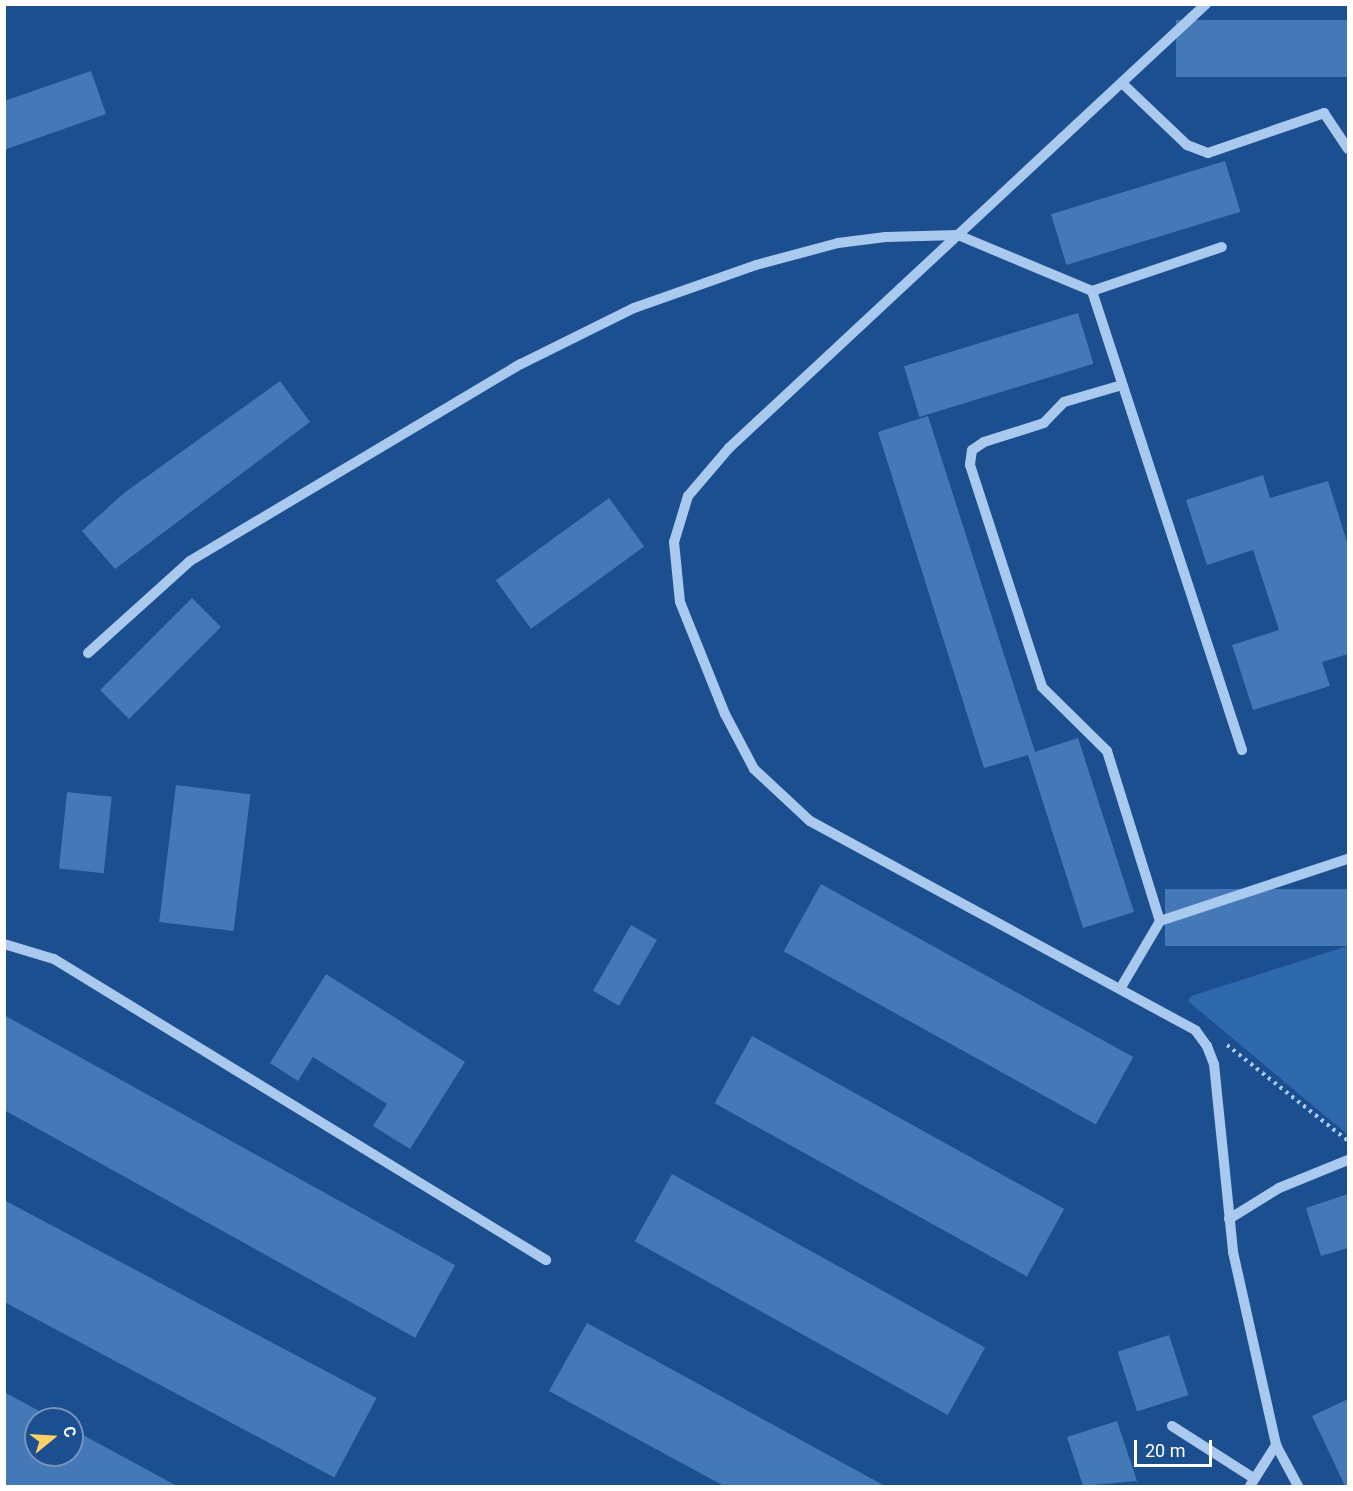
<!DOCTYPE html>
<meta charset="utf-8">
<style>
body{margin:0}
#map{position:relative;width:1353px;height:1491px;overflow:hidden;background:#1b4f8f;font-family:Roboto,sans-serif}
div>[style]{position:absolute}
.green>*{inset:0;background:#2e69ad}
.building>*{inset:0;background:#4478b7;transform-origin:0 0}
.path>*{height:4px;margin-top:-2px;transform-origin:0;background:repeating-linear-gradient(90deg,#a9c9ee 0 3px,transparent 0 7.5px)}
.minor>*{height:10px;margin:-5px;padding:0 5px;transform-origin:5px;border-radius:5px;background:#a9c9ee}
span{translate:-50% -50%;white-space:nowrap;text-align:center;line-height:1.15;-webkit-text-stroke:4.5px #1b4f8f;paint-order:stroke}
.frame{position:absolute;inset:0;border:6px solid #fff;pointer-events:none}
.north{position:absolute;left:24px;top:1407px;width:60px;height:60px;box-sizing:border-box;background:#1b4f8f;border:2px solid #7695bc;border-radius:50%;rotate:72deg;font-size:16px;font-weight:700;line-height:24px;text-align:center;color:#fff}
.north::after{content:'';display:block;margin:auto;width:21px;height:27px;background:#ffd166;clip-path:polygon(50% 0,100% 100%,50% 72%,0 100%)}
.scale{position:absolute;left:1134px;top:1440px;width:78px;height:27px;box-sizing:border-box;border:3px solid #fff;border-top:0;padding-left:8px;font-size:18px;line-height:21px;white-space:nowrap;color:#fff;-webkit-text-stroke:4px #1b4f8f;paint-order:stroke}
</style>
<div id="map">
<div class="green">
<i style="clip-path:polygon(1348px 946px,1348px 1135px,1188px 1001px,1191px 996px)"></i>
</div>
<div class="building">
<i style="left:1348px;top:20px;width:57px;height:172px;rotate:90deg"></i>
<i style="clip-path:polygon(91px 71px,106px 114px,4px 150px,4px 101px)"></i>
<i style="left:1225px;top:161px;width:53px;height:182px;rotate:73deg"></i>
<i style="left:1078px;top:313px;width:53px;height:182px;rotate:73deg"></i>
<i style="clip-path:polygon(280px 381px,310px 422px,115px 569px,82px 531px,124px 493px)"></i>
<i style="clip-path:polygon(928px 416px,1035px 752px,1078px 738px,1134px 912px,1083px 928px,1028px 755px,984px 768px,878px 432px)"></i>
<i style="clip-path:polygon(1263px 475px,1270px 498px,1328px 481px,1348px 545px,1348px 654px,1322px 662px,1330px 686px,1253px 710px,1232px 645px,1279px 630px,1253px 550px,1207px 565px,1186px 500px)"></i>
<i style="left:609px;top:498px;width:60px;height:140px;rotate:54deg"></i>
<i style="left:192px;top:598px;width:41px;height:130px;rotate:45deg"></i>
<i style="left:176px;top:785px;width:75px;height:138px;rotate:7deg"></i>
<i style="left:67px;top:792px;width:45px;height:77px;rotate:6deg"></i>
<i style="left:821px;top:884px;width:357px;height:77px;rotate:29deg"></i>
<i style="left:1348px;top:889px;width:57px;height:183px;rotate:90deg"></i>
<i style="left:631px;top:925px;width:30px;height:76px;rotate:30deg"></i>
<i style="clip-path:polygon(326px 974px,465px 1062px,410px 1149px,373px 1126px,387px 1104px,313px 1057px,298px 1081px,270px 1063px)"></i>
<i style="left:4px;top:1015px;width:516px;height:83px;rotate:29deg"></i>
<i style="left:752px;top:1036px;width:357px;height:77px;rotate:29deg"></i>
<i style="left:672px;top:1174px;width:358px;height:77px;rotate:29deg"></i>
<i style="clip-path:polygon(1348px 1194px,1348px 1248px,1321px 1256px,1306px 1208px)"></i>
<i style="left:4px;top:1200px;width:422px;height:90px;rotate:28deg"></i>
<i style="clip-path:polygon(587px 1323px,885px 1486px,724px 1486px,549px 1391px)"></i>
<i style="left:1169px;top:1335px;width:63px;height:54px;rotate:72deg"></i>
<i style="clip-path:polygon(4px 1392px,54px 1419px,36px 1419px,36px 1455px,72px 1455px,72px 1429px,177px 1486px,4px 1486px)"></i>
<i style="clip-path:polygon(1348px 1399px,1348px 1486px,1345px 1486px,1312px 1416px)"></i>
<i style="clip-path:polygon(1117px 1421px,1137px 1481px,1083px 1486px,1067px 1437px)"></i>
</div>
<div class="path">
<i style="left:1227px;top:1045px;width:154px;rotate:38.4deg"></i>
</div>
<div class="minor">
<i style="left:1206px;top:4px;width:652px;rotate:137.05deg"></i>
<i style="left:729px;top:448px;width:63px;rotate:130.5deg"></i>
<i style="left:688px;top:496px;width:48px;rotate:106.9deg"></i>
<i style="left:674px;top:542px;width:60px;rotate:84.3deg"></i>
<i style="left:680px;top:602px;width:121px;rotate:68.1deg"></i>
<i style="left:725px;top:714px;width:62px;rotate:62.2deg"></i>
<i style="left:754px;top:769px;width:76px;rotate:42.9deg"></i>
<i style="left:810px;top:821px;width:439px;rotate:28.5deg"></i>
<i style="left:1196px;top:1031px;width:19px;rotate:54deg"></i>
<i style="left:1207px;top:1046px;width:19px;rotate:69deg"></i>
<i style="left:1214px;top:1064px;width:189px;rotate:84.2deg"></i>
<i style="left:1233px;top:1252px;width:198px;rotate:77.4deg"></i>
<i style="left:1276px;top:1445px;width:47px;rotate:61.8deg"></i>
<i style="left:1122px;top:83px;width:90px;rotate:43.6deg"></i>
<i style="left:1187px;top:145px;width:22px;rotate:21deg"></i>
<i style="left:1208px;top:153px;width:123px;rotate:-19deg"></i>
<i style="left:1324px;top:113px;width:43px;rotate:56.3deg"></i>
<i style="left:1092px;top:291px;width:483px;rotate:71.9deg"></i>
<i style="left:1122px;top:385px;width:60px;rotate:163.7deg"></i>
<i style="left:1064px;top:402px;width:29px;rotate:134deg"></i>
<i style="left:1044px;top:423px;width:63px;rotate:162.4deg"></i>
<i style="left:984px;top:442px;width:14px;rotate:146deg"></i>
<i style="left:972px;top:450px;width:15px;rotate:98deg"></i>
<i style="left:970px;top:465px;width:233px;rotate:72deg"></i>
<i style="left:1042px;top:687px;width:91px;rotate:44.6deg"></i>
<i style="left:1107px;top:751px;width:178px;rotate:72.7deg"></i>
<i style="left:88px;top:653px;width:137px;rotate:-42deg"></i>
<i style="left:190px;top:561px;width:385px;rotate:-30.8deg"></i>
<i style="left:521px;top:364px;width:126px;rotate:-26.4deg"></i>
<i style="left:634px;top:308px;width:129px;rotate:-19.4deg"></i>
<i style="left:756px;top:265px;width:85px;rotate:-15deg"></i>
<i style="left:838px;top:243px;width:48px;rotate:-7.1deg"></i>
<i style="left:886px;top:237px;width:72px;rotate:-1.6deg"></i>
<i style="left:958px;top:235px;width:145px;rotate:22.7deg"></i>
<i style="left:1092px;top:291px;width:137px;rotate:-18.7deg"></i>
<i style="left:4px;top:944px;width:52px;rotate:16.7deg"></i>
<i style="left:54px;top:959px;width:577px;rotate:31.46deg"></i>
<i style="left:1120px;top:989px;width:79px;rotate:-59.5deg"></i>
<i style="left:1160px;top:921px;width:198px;rotate:-18.3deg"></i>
<i style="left:1229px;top:1219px;width:59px;rotate:-31.8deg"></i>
<i style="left:1279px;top:1188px;width:74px;rotate:-22.1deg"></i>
<i style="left:1172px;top:1426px;width:98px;rotate:32.6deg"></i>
<i style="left:1250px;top:1486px;width:49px;rotate:-57.6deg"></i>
</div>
<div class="frame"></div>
<div class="north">С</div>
<div class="scale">20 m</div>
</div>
